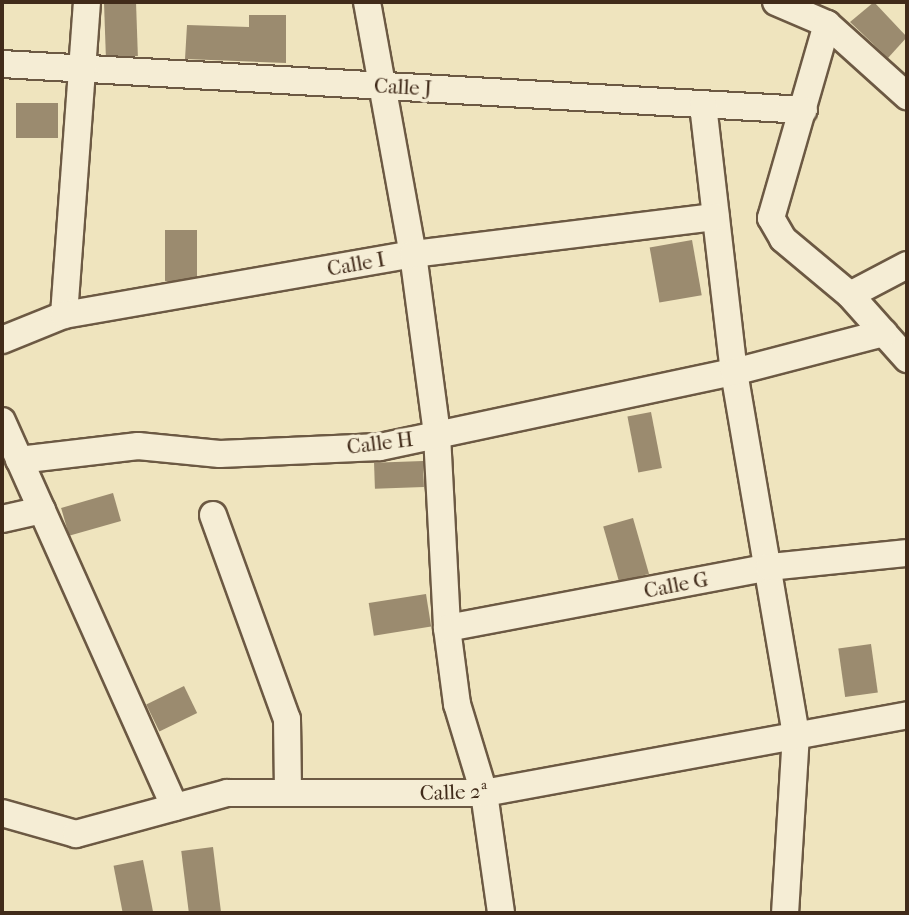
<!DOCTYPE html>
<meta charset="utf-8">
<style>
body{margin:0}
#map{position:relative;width:909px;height:915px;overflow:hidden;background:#efe4be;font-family:"IM FELL French Canon",serif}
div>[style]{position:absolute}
.building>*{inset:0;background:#9b8b6f;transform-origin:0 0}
.roads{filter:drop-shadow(2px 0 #6c5943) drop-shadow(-2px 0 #6c5943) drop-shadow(0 2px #6c5943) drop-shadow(0 -2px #6c5943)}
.street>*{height:26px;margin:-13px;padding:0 13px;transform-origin:13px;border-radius:13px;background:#f5edd5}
span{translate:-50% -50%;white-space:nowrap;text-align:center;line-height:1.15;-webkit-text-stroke:7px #f5edd5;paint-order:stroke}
.street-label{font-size:21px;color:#412b1a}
.frame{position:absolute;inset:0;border:4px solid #412b1a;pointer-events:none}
</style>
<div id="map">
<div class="building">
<i style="left:136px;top:2px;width:54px;height:32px;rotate:88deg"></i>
<i style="clip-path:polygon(874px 2px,907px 37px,888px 58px,850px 22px)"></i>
<i style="clip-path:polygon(249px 15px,286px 15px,286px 63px,185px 59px,187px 25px,249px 27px)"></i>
<i style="left:16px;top:103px;width:42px;height:35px"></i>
<i style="left:165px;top:230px;width:32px;height:51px"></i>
<i style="left:692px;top:240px;width:56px;height:43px;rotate:80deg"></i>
<i style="left:651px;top:412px;width:57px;height:24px;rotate:79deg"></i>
<i style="left:423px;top:461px;width:26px;height:49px;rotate:88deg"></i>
<i style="left:113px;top:493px;width:29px;height:54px;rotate:74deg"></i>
<i style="left:633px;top:518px;width:58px;height:31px;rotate:74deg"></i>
<i style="left:426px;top:594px;width:33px;height:58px;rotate:81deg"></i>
<i style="left:871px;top:644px;width:49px;height:33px;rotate:82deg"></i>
<i style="left:184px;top:686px;width:30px;height:42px;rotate:64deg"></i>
<i style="left:213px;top:847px;width:66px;height:32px;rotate:83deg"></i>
<i style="left:143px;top:860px;width:54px;height:30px;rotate:79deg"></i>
</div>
<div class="roads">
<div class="street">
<i style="left:367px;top:2px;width:256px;rotate:79.7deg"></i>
<i style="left:413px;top:254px;width:183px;rotate:82.4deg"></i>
<i style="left:437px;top:435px;width:193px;rotate:87deg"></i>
<i style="left:447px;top:628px;width:77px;rotate:82.5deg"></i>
<i style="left:457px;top:704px;width:93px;rotate:73.1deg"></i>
<i style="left:484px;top:793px;width:121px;rotate:81.9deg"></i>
<i style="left:776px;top:2px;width:56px;rotate:23.3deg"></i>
<i style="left:827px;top:24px;width:108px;rotate:42deg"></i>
<i style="left:827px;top:24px;width:202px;rotate:106.1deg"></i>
<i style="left:771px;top:218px;width:24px;rotate:60deg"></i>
<i style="left:783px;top:239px;width:87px;rotate:39.9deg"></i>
<i style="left:850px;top:295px;width:86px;rotate:48.3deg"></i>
<i style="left:2px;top:64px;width:803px;rotate:3.28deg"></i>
<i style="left:703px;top:105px;width:269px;rotate:83.4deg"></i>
<i style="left:734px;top:372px;width:367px;rotate:80.3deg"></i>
<i style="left:796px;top:734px;width:179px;rotate:93.5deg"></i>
<i style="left:850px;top:295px;width:64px;rotate:-27.8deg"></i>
<i style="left:64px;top:315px;width:314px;rotate:-85.8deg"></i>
<i style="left:2px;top:340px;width:67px;rotate:-22deg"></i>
<i style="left:64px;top:315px;width:354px;rotate:-9.9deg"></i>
<i style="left:413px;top:254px;width:305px;rotate:-7deg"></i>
<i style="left:2px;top:421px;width:423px;rotate:65.9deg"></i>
<i style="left:19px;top:460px;width:120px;rotate:-6.7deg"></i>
<i style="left:138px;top:446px;width:82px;rotate:5.6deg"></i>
<i style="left:220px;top:454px;width:160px;rotate:-2.5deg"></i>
<i style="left:380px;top:447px;width:362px;rotate:-12deg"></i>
<i style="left:734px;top:372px;width:155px;rotate:-14.6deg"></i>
<i style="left:213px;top:515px;width:217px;rotate:70.1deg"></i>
<i style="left:287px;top:719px;width:74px;rotate:89.2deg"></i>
<i style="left:2px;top:519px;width:41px;rotate:-12.7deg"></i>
<i style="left:447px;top:628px;width:328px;rotate:-10.7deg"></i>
<i style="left:769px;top:567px;width:139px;rotate:-5.8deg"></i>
<i style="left:2px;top:813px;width:77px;rotate:15.8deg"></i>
<i style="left:76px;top:834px;width:156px;rotate:-15.2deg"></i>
<i style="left:227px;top:793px;width:257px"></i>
<i style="left:484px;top:793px;width:430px;rotate:-10.4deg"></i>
</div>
</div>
<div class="street-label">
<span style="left:403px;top:87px;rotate:3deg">Calle J</span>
<span style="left:356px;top:264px;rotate:-10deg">Calle I</span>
<span style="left:380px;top:443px;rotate:-7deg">Calle H</span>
<span style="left:676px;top:585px;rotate:-11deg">Calle G</span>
<span style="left:454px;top:792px;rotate:-2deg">Calle 2ª</span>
</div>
<div class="frame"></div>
</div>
